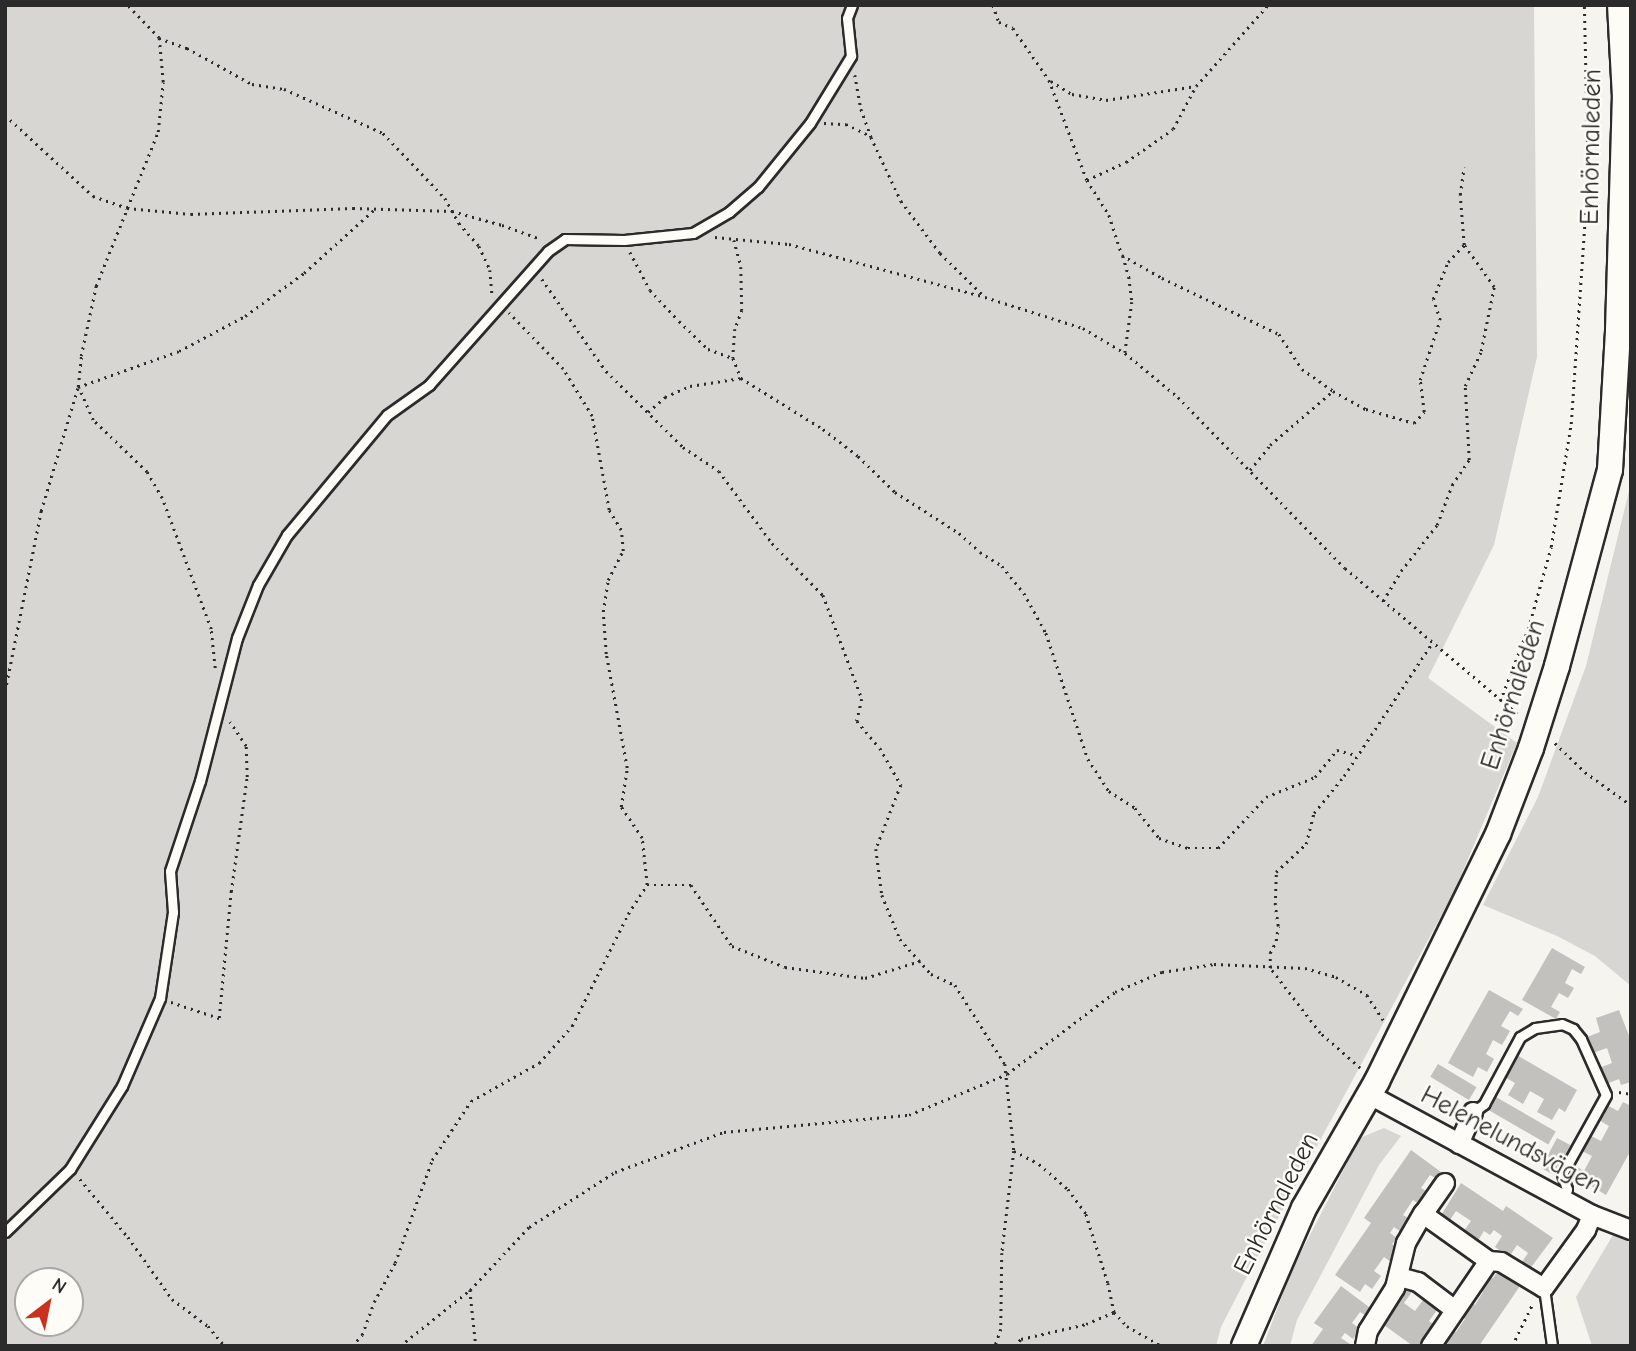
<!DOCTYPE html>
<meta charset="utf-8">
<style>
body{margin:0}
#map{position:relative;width:1636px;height:1351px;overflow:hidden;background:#f5f4ef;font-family:"Comic Neue",sans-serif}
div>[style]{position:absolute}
.green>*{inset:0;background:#d7d6d2}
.building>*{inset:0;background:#c2c1be;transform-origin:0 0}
.path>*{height:2.5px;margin-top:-1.25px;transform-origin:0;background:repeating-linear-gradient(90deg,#2b2b2b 0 2px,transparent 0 7px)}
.roads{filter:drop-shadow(2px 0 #2b2b2b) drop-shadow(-2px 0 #2b2b2b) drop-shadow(0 2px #2b2b2b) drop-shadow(0 -2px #2b2b2b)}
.lane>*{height:9px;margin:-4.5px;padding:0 4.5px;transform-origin:4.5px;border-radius:4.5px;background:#fdfcf7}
.street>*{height:18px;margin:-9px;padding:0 9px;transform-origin:9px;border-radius:9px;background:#fdfcf7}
.secondary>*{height:24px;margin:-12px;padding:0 12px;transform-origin:12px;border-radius:12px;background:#fdfcf7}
span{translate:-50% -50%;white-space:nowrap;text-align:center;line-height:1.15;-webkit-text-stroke:5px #fdfcf7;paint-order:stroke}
.street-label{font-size:26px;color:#2b2b2b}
.frame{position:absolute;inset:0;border:7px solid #2b2b2b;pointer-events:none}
.north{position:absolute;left:14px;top:1267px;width:70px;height:70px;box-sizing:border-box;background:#fdfcf7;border:2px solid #a9a8a5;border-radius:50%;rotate:32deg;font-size:19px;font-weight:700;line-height:28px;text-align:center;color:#2b2b2b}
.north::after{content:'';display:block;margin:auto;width:24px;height:32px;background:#c8321e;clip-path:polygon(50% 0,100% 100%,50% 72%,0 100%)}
</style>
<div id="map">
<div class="green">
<i style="clip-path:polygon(evenodd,5px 5px,1534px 5px,1537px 357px,1494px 545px,1428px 678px,1517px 743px,1454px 892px,1255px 1261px,1221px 1327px,1216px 1346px,5px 1346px,5px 5px,28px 1281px,70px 1281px,70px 1323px,28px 1323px,28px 1281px)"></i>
<i style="clip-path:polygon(1631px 483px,1631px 986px,1595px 956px,1557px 936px,1483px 905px,1538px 797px,1586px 666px)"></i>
<i style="clip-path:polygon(1384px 1128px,1401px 1136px,1379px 1165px,1358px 1205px,1297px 1320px,1290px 1346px,1263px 1346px,1292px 1270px,1360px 1138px)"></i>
<i style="clip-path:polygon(1613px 1235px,1631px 1241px,1631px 1346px,1592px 1346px,1576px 1297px)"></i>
</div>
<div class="building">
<i style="clip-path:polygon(1552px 948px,1585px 967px,1581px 974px,1572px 969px,1565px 983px,1574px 988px,1568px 998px,1559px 993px,1551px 1007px,1560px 1012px,1556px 1019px,1522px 1000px)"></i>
<i style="clip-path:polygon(1489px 990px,1523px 1009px,1518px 1016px,1510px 1011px,1501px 1026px,1510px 1031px,1502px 1045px,1493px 1040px,1486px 1054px,1494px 1059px,1487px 1072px,1478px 1067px,1473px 1077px,1448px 1063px)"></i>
<i style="clip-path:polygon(1619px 1010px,1631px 1041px,1631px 1082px,1621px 1085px,1619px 1079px,1606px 1084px,1599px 1068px,1612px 1063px,1607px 1048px,1593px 1053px,1587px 1037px,1600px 1032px,1596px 1018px)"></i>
<i style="clip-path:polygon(1515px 1054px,1577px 1090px,1565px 1112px,1559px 1108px,1552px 1120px,1537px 1112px,1544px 1099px,1530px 1091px,1523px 1104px,1508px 1095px,1515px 1083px,1503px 1076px)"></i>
<i style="left:1438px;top:1064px;width:45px;height:15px;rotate:31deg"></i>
<i style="left:1496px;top:1097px;width:69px;height:15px;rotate:30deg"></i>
<i style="clip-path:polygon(1623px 1102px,1631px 1106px,1631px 1150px,1606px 1195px,1568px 1172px,1572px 1164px,1584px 1171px,1592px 1156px,1580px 1150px,1589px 1135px,1601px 1141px,1609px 1126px,1597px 1119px,1605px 1104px,1618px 1111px)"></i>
<i style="left:1557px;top:1138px;width:15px;height:34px;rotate:28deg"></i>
<i style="clip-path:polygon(1411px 1150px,1441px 1172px,1437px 1179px,1430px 1175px,1421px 1188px,1428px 1192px,1420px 1205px,1413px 1200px,1403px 1215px,1410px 1219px,1401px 1232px,1394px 1227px,1390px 1233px,1397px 1238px,1392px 1244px,1399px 1249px,1391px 1262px,1384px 1257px,1374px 1271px,1381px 1276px,1372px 1289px,1365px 1284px,1360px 1292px,1335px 1275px,1371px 1223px,1364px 1218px)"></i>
<i style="clip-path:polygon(1461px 1183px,1503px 1211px,1506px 1206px,1553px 1238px,1529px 1270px,1520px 1265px,1528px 1253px,1517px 1245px,1509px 1257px,1495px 1247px,1502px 1236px,1494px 1230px,1490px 1235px,1484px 1231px,1477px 1242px,1463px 1232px,1471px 1221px,1456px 1211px,1448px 1223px,1440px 1217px)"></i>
<i style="clip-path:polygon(1498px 1271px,1520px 1286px,1479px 1346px,1446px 1346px,1441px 1343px,1451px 1329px,1456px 1332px,1465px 1319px,1460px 1315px,1469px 1301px,1475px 1305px,1483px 1292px,1478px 1289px,1487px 1275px,1493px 1278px)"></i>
<i style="clip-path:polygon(1341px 1286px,1373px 1310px,1368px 1317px,1360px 1312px,1352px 1323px,1360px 1329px,1353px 1339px,1345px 1333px,1341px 1338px,1350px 1344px,1348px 1346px,1311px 1346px,1323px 1329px,1314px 1323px)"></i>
<i style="clip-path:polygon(1403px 1286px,1412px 1292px,1404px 1303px,1415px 1311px,1423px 1300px,1437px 1310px,1429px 1321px,1434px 1325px,1420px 1346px,1413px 1346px,1377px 1320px)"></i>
</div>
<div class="path">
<i style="left:993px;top:5px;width:18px;rotate:71deg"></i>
<i style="left:999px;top:22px;width:15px;rotate:23deg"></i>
<i style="left:1013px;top:28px;width:63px;rotate:55.3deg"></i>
<i style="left:1049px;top:80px;width:107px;rotate:69.2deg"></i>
<i style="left:1087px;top:180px;width:41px;rotate:57.8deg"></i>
<i style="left:1109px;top:215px;width:42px;rotate:72deg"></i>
<i style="left:1122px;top:255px;width:46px;rotate:29.9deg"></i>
<i style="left:1162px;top:278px;width:130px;rotate:25.6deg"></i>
<i style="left:1279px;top:334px;width:42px;rotate:56.7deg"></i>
<i style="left:1302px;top:369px;width:38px;rotate:35deg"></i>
<i style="left:1333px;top:391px;width:38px;rotate:29deg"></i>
<i style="left:1366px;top:409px;width:50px;rotate:16.3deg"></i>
<i style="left:1414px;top:423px;width:15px;rotate:-48deg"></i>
<i style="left:1424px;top:412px;width:32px;rotate:-97deg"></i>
<i style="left:1420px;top:380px;width:63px;rotate:-71.6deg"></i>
<i style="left:1440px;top:320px;width:22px;rotate:-108deg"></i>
<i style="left:1433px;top:299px;width:40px;rotate:-68deg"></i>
<i style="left:1448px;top:262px;width:23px;rotate:-47deg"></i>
<i style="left:159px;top:38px;width:30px;rotate:20deg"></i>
<i style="left:187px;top:48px;width:74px;rotate:29deg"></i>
<i style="left:252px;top:84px;width:32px;rotate:9deg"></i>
<i style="left:284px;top:89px;width:108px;rotate:24deg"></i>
<i style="left:383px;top:133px;width:90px;rotate:46.4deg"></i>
<i style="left:445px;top:198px;width:29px;rotate:61deg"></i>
<i style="left:459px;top:223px;width:30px;rotate:49deg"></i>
<i style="left:479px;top:246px;width:26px;rotate:65deg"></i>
<i style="left:490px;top:270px;width:24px;rotate:85deg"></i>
<i style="left:855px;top:75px;width:35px;rotate:80deg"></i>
<i style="left:861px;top:109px;width:30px;rotate:70deg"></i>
<i style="left:871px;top:137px;width:71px;rotate:64.9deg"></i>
<i style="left:901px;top:201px;width:65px;rotate:53.1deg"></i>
<i style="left:940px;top:253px;width:60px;rotate:44.3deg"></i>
<i style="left:1051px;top:81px;width:25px;rotate:32deg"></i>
<i style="left:1072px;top:94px;width:35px;rotate:10deg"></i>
<i style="left:1106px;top:100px;width:91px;rotate:-8.8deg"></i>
<i style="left:5px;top:115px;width:120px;rotate:42.6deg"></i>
<i style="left:93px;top:196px;width:36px;rotate:19deg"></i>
<i style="left:127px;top:208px;width:64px;rotate:5.4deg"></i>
<i style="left:191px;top:214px;width:162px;rotate:-2.1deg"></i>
<i style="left:353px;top:208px;width:99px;rotate:1.7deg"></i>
<i style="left:452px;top:211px;width:52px;rotate:15.6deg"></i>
<i style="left:502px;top:225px;width:41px;rotate:19.7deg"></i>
<i style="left:824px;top:123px;width:22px;rotate:3deg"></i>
<i style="left:846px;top:124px;width:28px;rotate:26deg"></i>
<i style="left:1087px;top:180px;width:43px;rotate:-24.8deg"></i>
<i style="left:1126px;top:162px;width:57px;rotate:-35.1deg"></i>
<i style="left:1173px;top:129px;width:49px;rotate:-61.9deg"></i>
<i style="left:1196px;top:86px;width:108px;rotate:-48.4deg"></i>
<i style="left:715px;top:237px;width:74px;rotate:5.4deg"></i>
<i style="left:789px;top:244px;width:203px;rotate:15.1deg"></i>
<i style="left:985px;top:297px;width:103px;rotate:17.6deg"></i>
<i style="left:1083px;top:328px;width:49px;rotate:30.8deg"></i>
<i style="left:1125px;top:353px;width:69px;rotate:39.7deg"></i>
<i style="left:1178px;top:397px;width:239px;rotate:45.7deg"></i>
<i style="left:1345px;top:568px;width:229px;rotate:40.2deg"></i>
<i style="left:734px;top:240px;width:28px;rotate:75deg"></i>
<i style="left:741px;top:267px;width:43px;rotate:88.7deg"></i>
<i style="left:742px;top:310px;width:20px;rotate:110deg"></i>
<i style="left:735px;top:329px;width:29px;rotate:94deg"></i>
<i style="left:733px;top:358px;width:22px;rotate:68deg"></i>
<i style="left:741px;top:378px;width:97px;rotate:31.9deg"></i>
<i style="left:823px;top:429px;width:44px;rotate:37.6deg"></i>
<i style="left:858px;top:456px;width:52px;rotate:44.2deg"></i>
<i style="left:895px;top:492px;width:76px;rotate:32.6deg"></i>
<i style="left:959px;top:533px;width:28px;rotate:42deg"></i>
<i style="left:980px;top:552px;width:26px;rotate:32deg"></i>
<i style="left:1002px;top:566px;width:35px;rotate:51deg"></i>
<i style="left:1024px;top:593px;width:46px;rotate:61.2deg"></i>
<i style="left:1046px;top:633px;width:133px;rotate:71.6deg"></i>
<i style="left:1088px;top:759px;width:38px;rotate:57deg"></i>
<i style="left:1109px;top:791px;width:31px;rotate:33deg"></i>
<i style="left:1135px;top:808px;width:38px;rotate:51deg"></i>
<i style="left:1159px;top:838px;width:31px;rotate:19deg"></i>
<i style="left:1188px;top:848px;width:30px"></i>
<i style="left:1218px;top:848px;width:70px;rotate:-46.7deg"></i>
<i style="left:1266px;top:797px;width:53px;rotate:-22.2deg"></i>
<i style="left:1315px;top:777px;width:35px;rotate:-51deg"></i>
<i style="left:1337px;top:750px;width:20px;rotate:15deg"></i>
<i style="left:630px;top:252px;width:43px;rotate:62.2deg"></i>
<i style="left:650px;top:290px;width:42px;rotate:46.9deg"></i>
<i style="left:679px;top:321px;width:40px;rotate:44deg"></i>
<i style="left:708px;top:349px;width:27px;rotate:20deg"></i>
<i style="left:1123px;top:256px;width:22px;rotate:74deg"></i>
<i style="left:1129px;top:277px;width:25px;rotate:83deg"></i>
<i style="left:1132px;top:302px;width:51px;rotate:97.8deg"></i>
<i style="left:542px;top:279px;width:112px;rotate:55.2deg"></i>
<i style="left:606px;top:371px;width:108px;rotate:44.6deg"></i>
<i style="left:683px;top:447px;width:43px;rotate:33.7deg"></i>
<i style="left:719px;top:471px;width:89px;rotate:53.6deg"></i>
<i style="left:772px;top:543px;width:73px;rotate:45.6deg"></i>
<i style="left:823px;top:595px;width:111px;rotate:69.4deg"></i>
<i style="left:862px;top:699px;width:23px;rotate:103deg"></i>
<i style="left:857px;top:721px;width:35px;rotate:50deg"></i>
<i style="left:880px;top:748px;width:43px;rotate:60.4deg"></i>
<i style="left:901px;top:785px;width:69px;rotate:111.3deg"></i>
<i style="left:876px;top:849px;width:46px;rotate:82.6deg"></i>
<i style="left:882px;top:895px;width:48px;rotate:67.8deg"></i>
<i style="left:900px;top:939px;width:47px;rotate:48.5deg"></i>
<i style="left:931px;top:974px;width:26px;rotate:25deg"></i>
<i style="left:955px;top:985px;width:93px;rotate:57.7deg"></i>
<i style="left:1005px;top:1064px;width:87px;rotate:84.1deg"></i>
<i style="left:1014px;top:1151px;width:103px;rotate:96.7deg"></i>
<i style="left:1002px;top:1253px;width:76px;rotate:90.8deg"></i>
<i style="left:1001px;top:1329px;width:18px;rotate:109deg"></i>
<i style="left:648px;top:412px;width:23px;rotate:-41deg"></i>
<i style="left:665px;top:397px;width:27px;rotate:-24deg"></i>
<i style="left:690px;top:386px;width:52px;rotate:-8.9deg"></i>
<i style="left:1250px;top:470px;width:32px;rotate:-51deg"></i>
<i style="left:1270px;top:445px;width:83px;rotate:-40.6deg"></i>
<i style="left:1383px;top:601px;width:35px;rotate:-59deg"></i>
<i style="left:1401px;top:571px;width:58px;rotate:-52deg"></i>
<i style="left:1437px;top:525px;width:43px;rotate:-69.4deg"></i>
<i style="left:1452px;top:485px;width:30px;rotate:-56deg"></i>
<i style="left:1469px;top:460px;width:74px;rotate:-93.1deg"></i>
<i style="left:1465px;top:386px;width:38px;rotate:-65deg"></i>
<i style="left:1481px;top:351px;width:65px;rotate:-78.5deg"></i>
<i style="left:1494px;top:287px;width:52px;rotate:-125.5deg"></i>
<i style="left:1464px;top:245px;width:50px;rotate:-94.6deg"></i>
<i style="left:1460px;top:195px;width:28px;rotate:-82deg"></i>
<i style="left:215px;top:668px;width:39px;rotate:-96deg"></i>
<i style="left:211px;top:629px;width:140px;rotate:-110.5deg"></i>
<i style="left:162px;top:498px;width:30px;rotate:-120deg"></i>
<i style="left:147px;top:472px;width:75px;rotate:-136.1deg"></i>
<i style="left:93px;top:420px;width:36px;rotate:-114deg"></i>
<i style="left:78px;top:387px;width:107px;rotate:-19.6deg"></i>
<i style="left:179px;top:351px;width:75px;rotate:-27.9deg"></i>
<i style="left:245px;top:316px;width:73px;rotate:-36.1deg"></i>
<i style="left:304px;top:273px;width:97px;rotate:-42.1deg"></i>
<i style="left:5px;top:691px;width:184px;rotate:-78.7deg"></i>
<i style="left:41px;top:511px;width:129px;rotate:-73.4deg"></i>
<i style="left:78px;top:387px;width:31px;rotate:-84deg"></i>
<i style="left:81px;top:356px;width:72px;rotate:-77.9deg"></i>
<i style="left:96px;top:286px;width:166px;rotate:-68.1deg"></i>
<i style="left:158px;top:132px;width:50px;rotate:-84.3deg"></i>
<i style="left:163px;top:82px;width:44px;rotate:-95.2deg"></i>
<i style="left:159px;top:38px;width:46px;rotate:-134.1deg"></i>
<i style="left:1500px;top:701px;width:77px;rotate:-68.7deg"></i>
<i style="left:1528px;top:629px;width:85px;rotate:-74.3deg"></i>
<i style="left:1551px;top:547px;width:125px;rotate:-80.8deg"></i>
<i style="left:1571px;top:424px;width:248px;rotate:-86.1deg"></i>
<i style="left:1588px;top:177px;width:172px;rotate:-91.3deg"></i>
<i style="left:1555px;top:743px;width:42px;rotate:44deg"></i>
<i style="left:1585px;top:772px;width:57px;rotate:35.7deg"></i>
<i style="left:647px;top:885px;width:44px"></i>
<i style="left:691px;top:885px;width:73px;rotate:56.1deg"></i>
<i style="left:732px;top:946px;width:57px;rotate:21.6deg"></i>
<i style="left:785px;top:967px;width:81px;rotate:7.8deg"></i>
<i style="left:865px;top:978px;width:58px;rotate:-17.2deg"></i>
<i style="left:171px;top:1002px;width:51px;rotate:18.4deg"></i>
<i style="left:219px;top:1018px;width:127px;rotate:-84.6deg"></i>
<i style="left:231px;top:892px;width:116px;rotate:-82.1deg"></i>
<i style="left:247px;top:777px;width:31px;rotate:-92deg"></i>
<i style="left:246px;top:746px;width:29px;rotate:-124deg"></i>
<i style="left:1360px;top:1068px;width:53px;rotate:-138.8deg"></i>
<i style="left:1320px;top:1033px;width:82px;rotate:-127.6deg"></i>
<i style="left:1270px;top:968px;width:15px;rotate:-90deg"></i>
<i style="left:1270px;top:953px;width:13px;rotate:-63deg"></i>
<i style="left:1276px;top:941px;width:15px;rotate:-82deg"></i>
<i style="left:1278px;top:926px;width:21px;rotate:-98deg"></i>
<i style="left:1275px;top:905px;width:33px;rotate:-88deg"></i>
<i style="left:1276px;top:872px;width:41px;rotate:-43deg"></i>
<i style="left:1306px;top:844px;width:32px;rotate:-76deg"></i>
<i style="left:1314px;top:813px;width:48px;rotate:-51deg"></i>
<i style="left:1344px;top:776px;width:159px;rotate:-56.5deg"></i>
<i style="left:1619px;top:1092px;width:12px;rotate:9deg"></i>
<i style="left:1014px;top:1151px;width:28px;rotate:27deg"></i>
<i style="left:1039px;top:1164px;width:38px;rotate:41deg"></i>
<i style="left:1068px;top:1189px;width:31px;rotate:54deg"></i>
<i style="left:1086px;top:1214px;width:72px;rotate:72.3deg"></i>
<i style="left:1108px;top:1283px;width:30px;rotate:78deg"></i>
<i style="left:1114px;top:1312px;width:19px;rotate:47deg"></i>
<i style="left:1127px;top:1326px;width:39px;rotate:30deg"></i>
<i style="left:80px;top:1179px;width:75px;rotate:50.4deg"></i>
<i style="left:128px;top:1237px;width:76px;rotate:54.6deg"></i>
<i style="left:172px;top:1299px;width:45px;rotate:36.9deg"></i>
<i style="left:208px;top:1326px;width:26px;rotate:50deg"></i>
<i style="left:470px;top:1290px;width:56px;rotate:83.9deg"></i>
<i style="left:352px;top:1346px;width:15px;rotate:-48deg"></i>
<i style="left:362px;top:1335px;width:35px;rotate:-70deg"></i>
<i style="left:374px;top:1302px;width:44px;rotate:-61.7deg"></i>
<i style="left:395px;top:1263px;width:109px;rotate:-70.2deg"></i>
<i style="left:432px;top:1160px;width:71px;rotate:-56.5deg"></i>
<i style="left:471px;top:1101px;width:78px;rotate:-29.2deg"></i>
<i style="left:539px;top:1063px;width:50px;rotate:-48.3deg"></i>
<i style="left:572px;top:1026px;width:125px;rotate:-63.4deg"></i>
<i style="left:628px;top:914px;width:35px;rotate:-57deg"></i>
<i style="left:647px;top:885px;width:47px;rotate:-96.1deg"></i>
<i style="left:642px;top:838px;width:37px;rotate:-124deg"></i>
<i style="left:621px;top:807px;width:39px;rotate:-81deg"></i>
<i style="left:627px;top:768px;width:116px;rotate:-100.4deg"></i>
<i style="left:606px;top:654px;width:42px;rotate:-94.1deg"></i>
<i style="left:603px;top:612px;width:32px;rotate:-81deg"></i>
<i style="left:608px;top:580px;width:33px;rotate:-63deg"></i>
<i style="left:623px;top:551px;width:21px;rotate:-95deg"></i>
<i style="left:621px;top:530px;width:23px;rotate:-121deg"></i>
<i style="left:609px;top:510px;width:96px;rotate:-100.3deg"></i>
<i style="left:592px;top:416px;width:55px;rotate:-121.7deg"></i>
<i style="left:563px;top:369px;width:78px;rotate:-134deg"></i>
<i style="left:400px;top:1346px;width:90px;rotate:-38.7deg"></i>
<i style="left:470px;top:1290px;width:86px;rotate:-46.9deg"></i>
<i style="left:529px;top:1227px;width:102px;rotate:-32.6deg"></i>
<i style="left:615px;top:1172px;width:116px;rotate:-20.2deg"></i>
<i style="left:724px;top:1132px;width:186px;rotate:-5.3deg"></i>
<i style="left:909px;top:1115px;width:106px;rotate:-22.7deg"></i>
<i style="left:1007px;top:1074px;width:136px;rotate:-37.2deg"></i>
<i style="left:1115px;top:992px;width:51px;rotate:-23.1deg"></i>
<i style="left:1162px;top:972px;width:53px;rotate:-8.7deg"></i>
<i style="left:1214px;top:964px;width:91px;rotate:2.5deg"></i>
<i style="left:1305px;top:968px;width:32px;rotate:16deg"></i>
<i style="left:1336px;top:977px;width:36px;rotate:30deg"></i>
<i style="left:1367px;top:995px;width:30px;rotate:57deg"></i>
<i style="left:1014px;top:1346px;width:10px;rotate:-45deg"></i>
<i style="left:1021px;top:1339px;width:67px;rotate:-13deg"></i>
<i style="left:1086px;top:1324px;width:30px;rotate:-23deg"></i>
<i style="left:1512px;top:1346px;width:46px;rotate:-64deg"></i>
</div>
<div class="roads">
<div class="lane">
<i style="left:1473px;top:1112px;width:14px;rotate:-36deg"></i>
<i style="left:1484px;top:1104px;width:76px;rotate:-61.8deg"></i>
<i style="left:1520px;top:1037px;width:17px;rotate:-31deg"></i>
<i style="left:1535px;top:1028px;width:27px;rotate:-8deg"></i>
<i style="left:1562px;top:1024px;width:12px;rotate:24deg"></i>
<i style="left:1573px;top:1029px;width:13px;rotate:51deg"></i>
<i style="left:1581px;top:1039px;width:61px;rotate:65.9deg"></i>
<i style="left:1606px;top:1095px;width:90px;rotate:119.1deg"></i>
<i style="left:1562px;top:1174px;width:16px;rotate:72deg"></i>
<i style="left:1567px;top:1189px;width:11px;rotate:105deg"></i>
<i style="left:5px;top:1232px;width:91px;rotate:-44.1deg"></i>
<i style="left:70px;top:1169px;width:98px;rotate:-57.9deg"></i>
<i style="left:122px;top:1086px;width:96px;rotate:-66.6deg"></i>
<i style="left:160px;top:998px;width:87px;rotate:-81.4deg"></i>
<i style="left:173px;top:912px;width:41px;rotate:-94.2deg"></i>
<i style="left:170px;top:871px;width:95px;rotate:-71.6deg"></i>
<i style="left:200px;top:781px;width:148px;rotate:-75.5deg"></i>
<i style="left:237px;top:638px;width:57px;rotate:-68.4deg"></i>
<i style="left:258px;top:585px;width:58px;rotate:-59.9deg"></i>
<i style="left:287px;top:535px;width:156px;rotate:-50.2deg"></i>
<i style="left:387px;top:415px;width:52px;rotate:-35.5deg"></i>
<i style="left:429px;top:385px;width:179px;rotate:-48.4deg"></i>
<i style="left:548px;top:251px;width:21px;rotate:-35deg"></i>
<i style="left:565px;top:239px;width:59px;rotate:1deg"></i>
<i style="left:624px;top:240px;width:69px;rotate:-5.8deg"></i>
<i style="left:693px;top:233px;width:42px;rotate:-30.3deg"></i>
<i style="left:729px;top:212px;width:38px;rotate:-41deg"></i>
<i style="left:758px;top:187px;width:82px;rotate:-50.9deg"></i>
<i style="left:810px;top:123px;width:79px;rotate:-58.5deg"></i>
<i style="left:851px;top:56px;width:38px;rotate:-96deg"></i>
<i style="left:847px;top:18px;width:14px;rotate:-69deg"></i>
<i style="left:1544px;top:1288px;width:59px;rotate:82.1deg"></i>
</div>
<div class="street">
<i style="left:1368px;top:1094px;width:255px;rotate:28.4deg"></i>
<i style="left:1592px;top:1215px;width:42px;rotate:21deg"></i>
<i style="left:1459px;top:1144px;width:35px;rotate:-66deg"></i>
<i style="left:1445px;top:1183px;width:38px;rotate:125deg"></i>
<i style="left:1423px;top:1214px;width:81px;rotate:35.5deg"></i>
<i style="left:1399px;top:1277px;width:20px;rotate:15deg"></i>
<i style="left:1418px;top:1282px;width:46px;rotate:37.1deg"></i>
<i style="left:1365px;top:1346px;width:15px;rotate:-79deg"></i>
<i style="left:1368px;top:1331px;width:51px;rotate:-57.9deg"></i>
<i style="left:1395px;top:1288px;width:46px;rotate:-76.3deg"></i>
<i style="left:1406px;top:1243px;width:34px;rotate:-60deg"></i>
<i style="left:1431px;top:1346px;width:103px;rotate:-55.7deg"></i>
<i style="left:1489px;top:1261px;width:12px;rotate:5deg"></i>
<i style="left:1501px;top:1262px;width:50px;rotate:31.2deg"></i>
<i style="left:1544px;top:1288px;width:72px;rotate:-54.1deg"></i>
<i style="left:1586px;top:1230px;width:16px;rotate:-68deg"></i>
</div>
<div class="secondary">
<i style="left:1244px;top:1346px;width:150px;rotate:-66.5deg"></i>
<i style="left:1304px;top:1208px;width:146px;rotate:-60.1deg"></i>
<i style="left:1377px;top:1081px;width:275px;rotate:-63.9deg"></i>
<i style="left:1498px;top:834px;width:92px;rotate:-69deg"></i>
<i style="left:1531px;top:748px;width:86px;rotate:-72.4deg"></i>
<i style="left:1557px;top:666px;width:203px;rotate:-74.9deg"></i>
<i style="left:1610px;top:470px;width:140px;rotate:-86.7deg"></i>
<i style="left:1618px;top:330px;width:233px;rotate:-88.3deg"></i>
<i style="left:1625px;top:97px;width:92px;rotate:-93.1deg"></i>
</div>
</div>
<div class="street-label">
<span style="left:1592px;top:147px;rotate:-89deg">Enhörnaleden</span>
<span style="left:1514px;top:695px;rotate:-72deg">Enhörnaleden</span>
<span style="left:1511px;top:1141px;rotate:28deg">Helenelundsvägen</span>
<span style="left:1277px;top:1204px;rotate:-63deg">Enhörnaleden</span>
</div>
<div class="frame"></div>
<div class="north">N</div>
</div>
